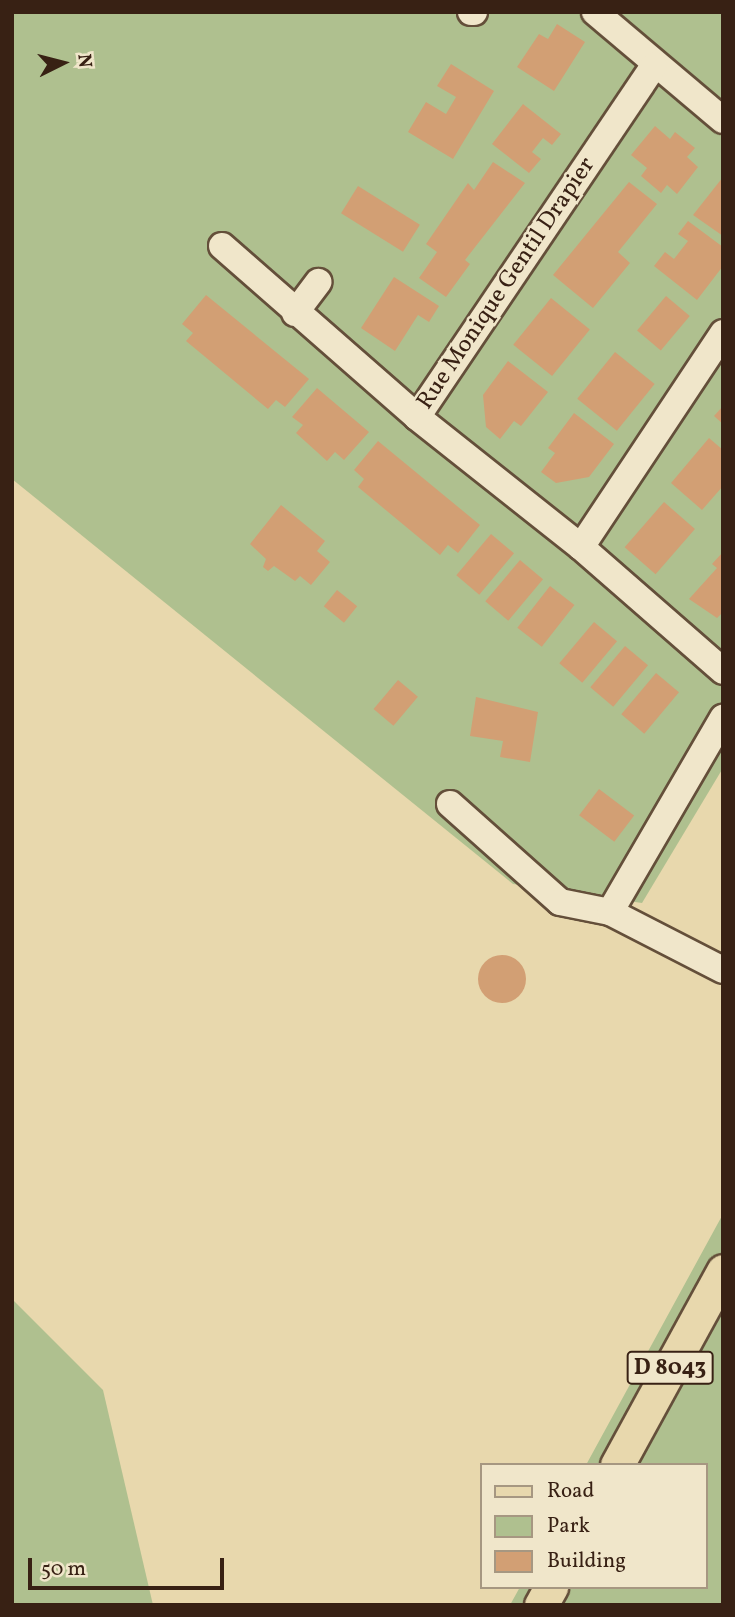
<!DOCTYPE html>
<style>
body{margin:0}
#map{position:relative;width:735px;height:1617px;overflow:hidden;background:#e8d8ad;font-family:Vollkorn,serif}
div>[style]{position:absolute}
.green>*{inset:0;background:#afc08f}
.building>*{inset:0;background:#d29f74;transform-origin:0 0}
.round{border-radius:50%}
.roads{filter:drop-shadow(2px 0 #644f3a) drop-shadow(-2px 0 #644f3a) drop-shadow(0 2px #644f3a) drop-shadow(0 -2px #644f3a)}
.minor>*{height:26px;margin:-13px;padding:0 13px;transform-origin:13px;border-radius:13px;background:#f0e6ca}
.major>*{height:33px;margin:-16.5px;padding:0 16.5px;transform-origin:16.5px;border-radius:16.5px;background:#e8d8ad}
span{translate:-50% -50%;white-space:nowrap;text-align:center;line-height:1.15;-webkit-text-stroke:5px #f0e6ca;paint-order:stroke}
.shield-label span{padding:2px 5px;background:#f0e6ca;border:2px solid;border-radius:5px;-webkit-text-stroke-width:0}
.shield-label{font-size:23px;color:#382114;font-weight:700}
.street-label{font-size:24px;color:#382114}
.frame{position:absolute;inset:0;border:14px solid #382114;pointer-events:none}
.legend{position:absolute;left:480px;top:1463px;width:228px;height:126px;box-sizing:border-box;background:#f0e6ca;border:2px solid #a69781;margin:0;padding:9px 12px;list-style:none;font-size:21px;color:#382114}
.legend li{display:flex;align-items:center;gap:14px;height:35px}
.legend b{width:35px;border:2px solid #a69781}
.north{position:absolute;left:28px;top:28px;width:70px;height:70px;-webkit-text-stroke:5px #f0e6ca;paint-order:stroke;rotate:84deg;font-size:19px;font-weight:700;line-height:28px;text-align:center;color:#382114}
.north::after{content:'';display:block;margin:auto;width:24px;height:32px;background:#382114;clip-path:polygon(50% 0,100% 100%,50% 72%,0 100%)}
.scale{position:absolute;left:28px;top:1558px;width:196px;height:32px;box-sizing:border-box;border:4px solid #382114;border-top:0;padding-left:9px;font-size:21px;line-height:24px;white-space:nowrap;color:#382114;-webkit-text-stroke:5px #f0e6ca;paint-order:stroke}
</style>
<div id="map">
<div class="green">
<i style="clip-path:polygon(12px 12px,723px 12px,723px 768px,642px 903px,513px 884px,12px 479px)"></i>
<i style="clip-path:polygon(723px 1214px,723px 1605px,510px 1605px,520px 1587px,705px 1587px,705px 1465px,586px 1465px)"></i>
<i style="clip-path:polygon(12px 1299px,103px 1390px,153px 1605px,12px 1605px)"></i>
</div>
<div class="building">
<i style="clip-path:polygon(557px 24px,585px 42px,554px 91px,517px 67px,539px 34px,548px 39px)"></i>
<i style="clip-path:polygon(451px 64px,494px 91px,453px 159px,408px 132px,426px 102px,446px 114px,456px 97px,437px 86px)"></i>
<i style="clip-path:polygon(523px 104px,561px 134px,552px 145px,543px 138px,532px 152px,541px 159px,529px 173px,492px 144px)"></i>
<i style="clip-path:polygon(655px 126px,670px 139px,675px 132px,695px 148px,687px 157px,698px 167px,677px 194px,667px 185px,661px 193px,641px 176px,647px 168px,631px 155px)"></i>
<i style="clip-path:polygon(493px 162px,525px 183px,465px 260px,470px 264px,446px 297px,419px 278px,437px 252px,426px 244px,468px 183px,474px 190px)"></i>
<i style="clip-path:polygon(723px 177px,723px 236px,693px 215px)"></i>
<i style="clip-path:polygon(629px 182px,657px 204px,618px 252px,630px 263px,593px 308px,553px 275px)"></i>
<i style="left:358px;top:186px;width:73px;height:32px;rotate:32deg"></i>
<i style="clip-path:polygon(688px 221px,723px 247px,723px 266px,697px 300px,654px 266px,665px 252px,674px 259px,688px 241px,678px 234px)"></i>
<i style="clip-path:polygon(394px 277px,439px 306px,429px 322px,418px 315px,395px 351px,361px 328px)"></i>
<i style="clip-path:polygon(206px 295px,309px 379px,285px 407px,276px 400px,268px 409px,186px 341px,193px 333px,182px 324px)"></i>
<i style="left:666px;top:296px;width:31px;height:45px;rotate:40deg"></i>
<i style="left:551px;top:298px;width:50px;height:60px;rotate:39deg"></i>
<i style="left:615px;top:352px;width:51px;height:60px;rotate:39deg"></i>
<i style="clip-path:polygon(508px 361px,548px 392px,521px 426px,514px 421px,500px 439px,486px 427px,483px 395px)"></i>
<i style="clip-path:polygon(317px 388px,369px 432px,344px 460px,335px 452px,327px 461px,296px 433px,303px 425px,292px 417px)"></i>
<i style="clip-path:polygon(723px 406px,723px 424px,714px 416px)"></i>
<i style="clip-path:polygon(574px 413px,614px 444px,589px 477px,556px 483px,541px 472px,555px 453px,548px 448px)"></i>
<i style="clip-path:polygon(709px 438px,723px 450px,723px 486px,702px 510px,671px 483px)"></i>
<i style="clip-path:polygon(378px 441px,480px 525px,458px 553px,448px 545px,440px 555px,358px 487px,364px 479px,354px 470px)"></i>
<i style="left:664px;top:502px;width:41px;height:60px;rotate:41deg"></i>
<i style="clip-path:polygon(281px 505px,325px 541px,317px 551px,330px 562px,311px 585px,300px 576px,295px 581px,274px 566px,268px 571px,263px 567px,266px 559px,250px 544px)"></i>
<i style="left:491px;top:534px;width:30px;height:54px;rotate:40deg"></i>
<i style="clip-path:polygon(723px 552px,723px 612px,717px 618px,689px 599px,717px 568px,712px 564px)"></i>
<i style="left:520px;top:560px;width:30px;height:54px;rotate:40deg"></i>
<i style="left:550px;top:586px;width:31px;height:53px;rotate:38deg"></i>
<i style="left:337px;top:590px;width:26px;height:21px;rotate:39deg"></i>
<i style="left:594px;top:622px;width:30px;height:54px;rotate:40deg"></i>
<i style="left:625px;top:646px;width:30px;height:54px;rotate:40deg"></i>
<i style="left:656px;top:673px;width:30px;height:54px;rotate:40deg"></i>
<i style="left:398px;top:680px;width:26px;height:38px;rotate:40deg"></i>
<i style="clip-path:polygon(476px 697px,538px 712px,530px 762px,500px 757px,503px 741px,470px 736px)"></i>
<i style="left:599px;top:789px;width:44px;height:33px;rotate:37deg"></i>
<i class="round" style="left:478px;top:955px;width:48px;height:48px"></i>
</div>
<div class="roads">
<div class="minor">
<i style="left:471px;top:12px;width:3px"></i>
<i style="left:595px;top:12px;width:167px;rotate:40.2deg"></i>
<i style="left:222px;top:246px;width:259px;rotate:41.2deg"></i>
<i style="left:417px;top:417px;width:209px;rotate:38.4deg"></i>
<i style="left:581px;top:547px;width:189px;rotate:41.1deg"></i>
<i style="left:295px;top:313px;width:39px;rotate:-53deg"></i>
<i style="left:417px;top:417px;width:424px;rotate:-56deg"></i>
<i style="left:581px;top:547px;width:257px;rotate:-56.4deg"></i>
<i style="left:450px;top:804px;width:147px;rotate:41.7deg"></i>
<i style="left:560px;top:902px;width:51px;rotate:11.3deg"></i>
<i style="left:610px;top:912px;width:127px;rotate:27.2deg"></i>
<i style="left:610px;top:912px;width:225px;rotate:-59.8deg"></i>
</div>
<div class="major">
<i style="left:617px;top:1465px;width:221px;rotate:-61.3deg"></i>
<i style="left:541px;top:1605px;width:21px;rotate:-61deg"></i>
</div>
</div>
<div class="shield-label">
<span style="left:670px;top:1368px">D 8043</span>
</div>
<div class="street-label">
<span style="left:507px;top:284px;rotate:-56deg">Rue Monique Gentil Drapier</span>
</div>
<div class="frame"></div>
<ul class="legend">
<li><b style="height:9px;background:#e8d8ad"></b>Road</li>
<li><b style="height:19px;background:#afc08f"></b>Park</li>
<li><b style="height:19px;background:#d29f74"></b>Building</li>
</ul>
<div class="north">N</div>
<div class="scale">50 m</div>
</div>
